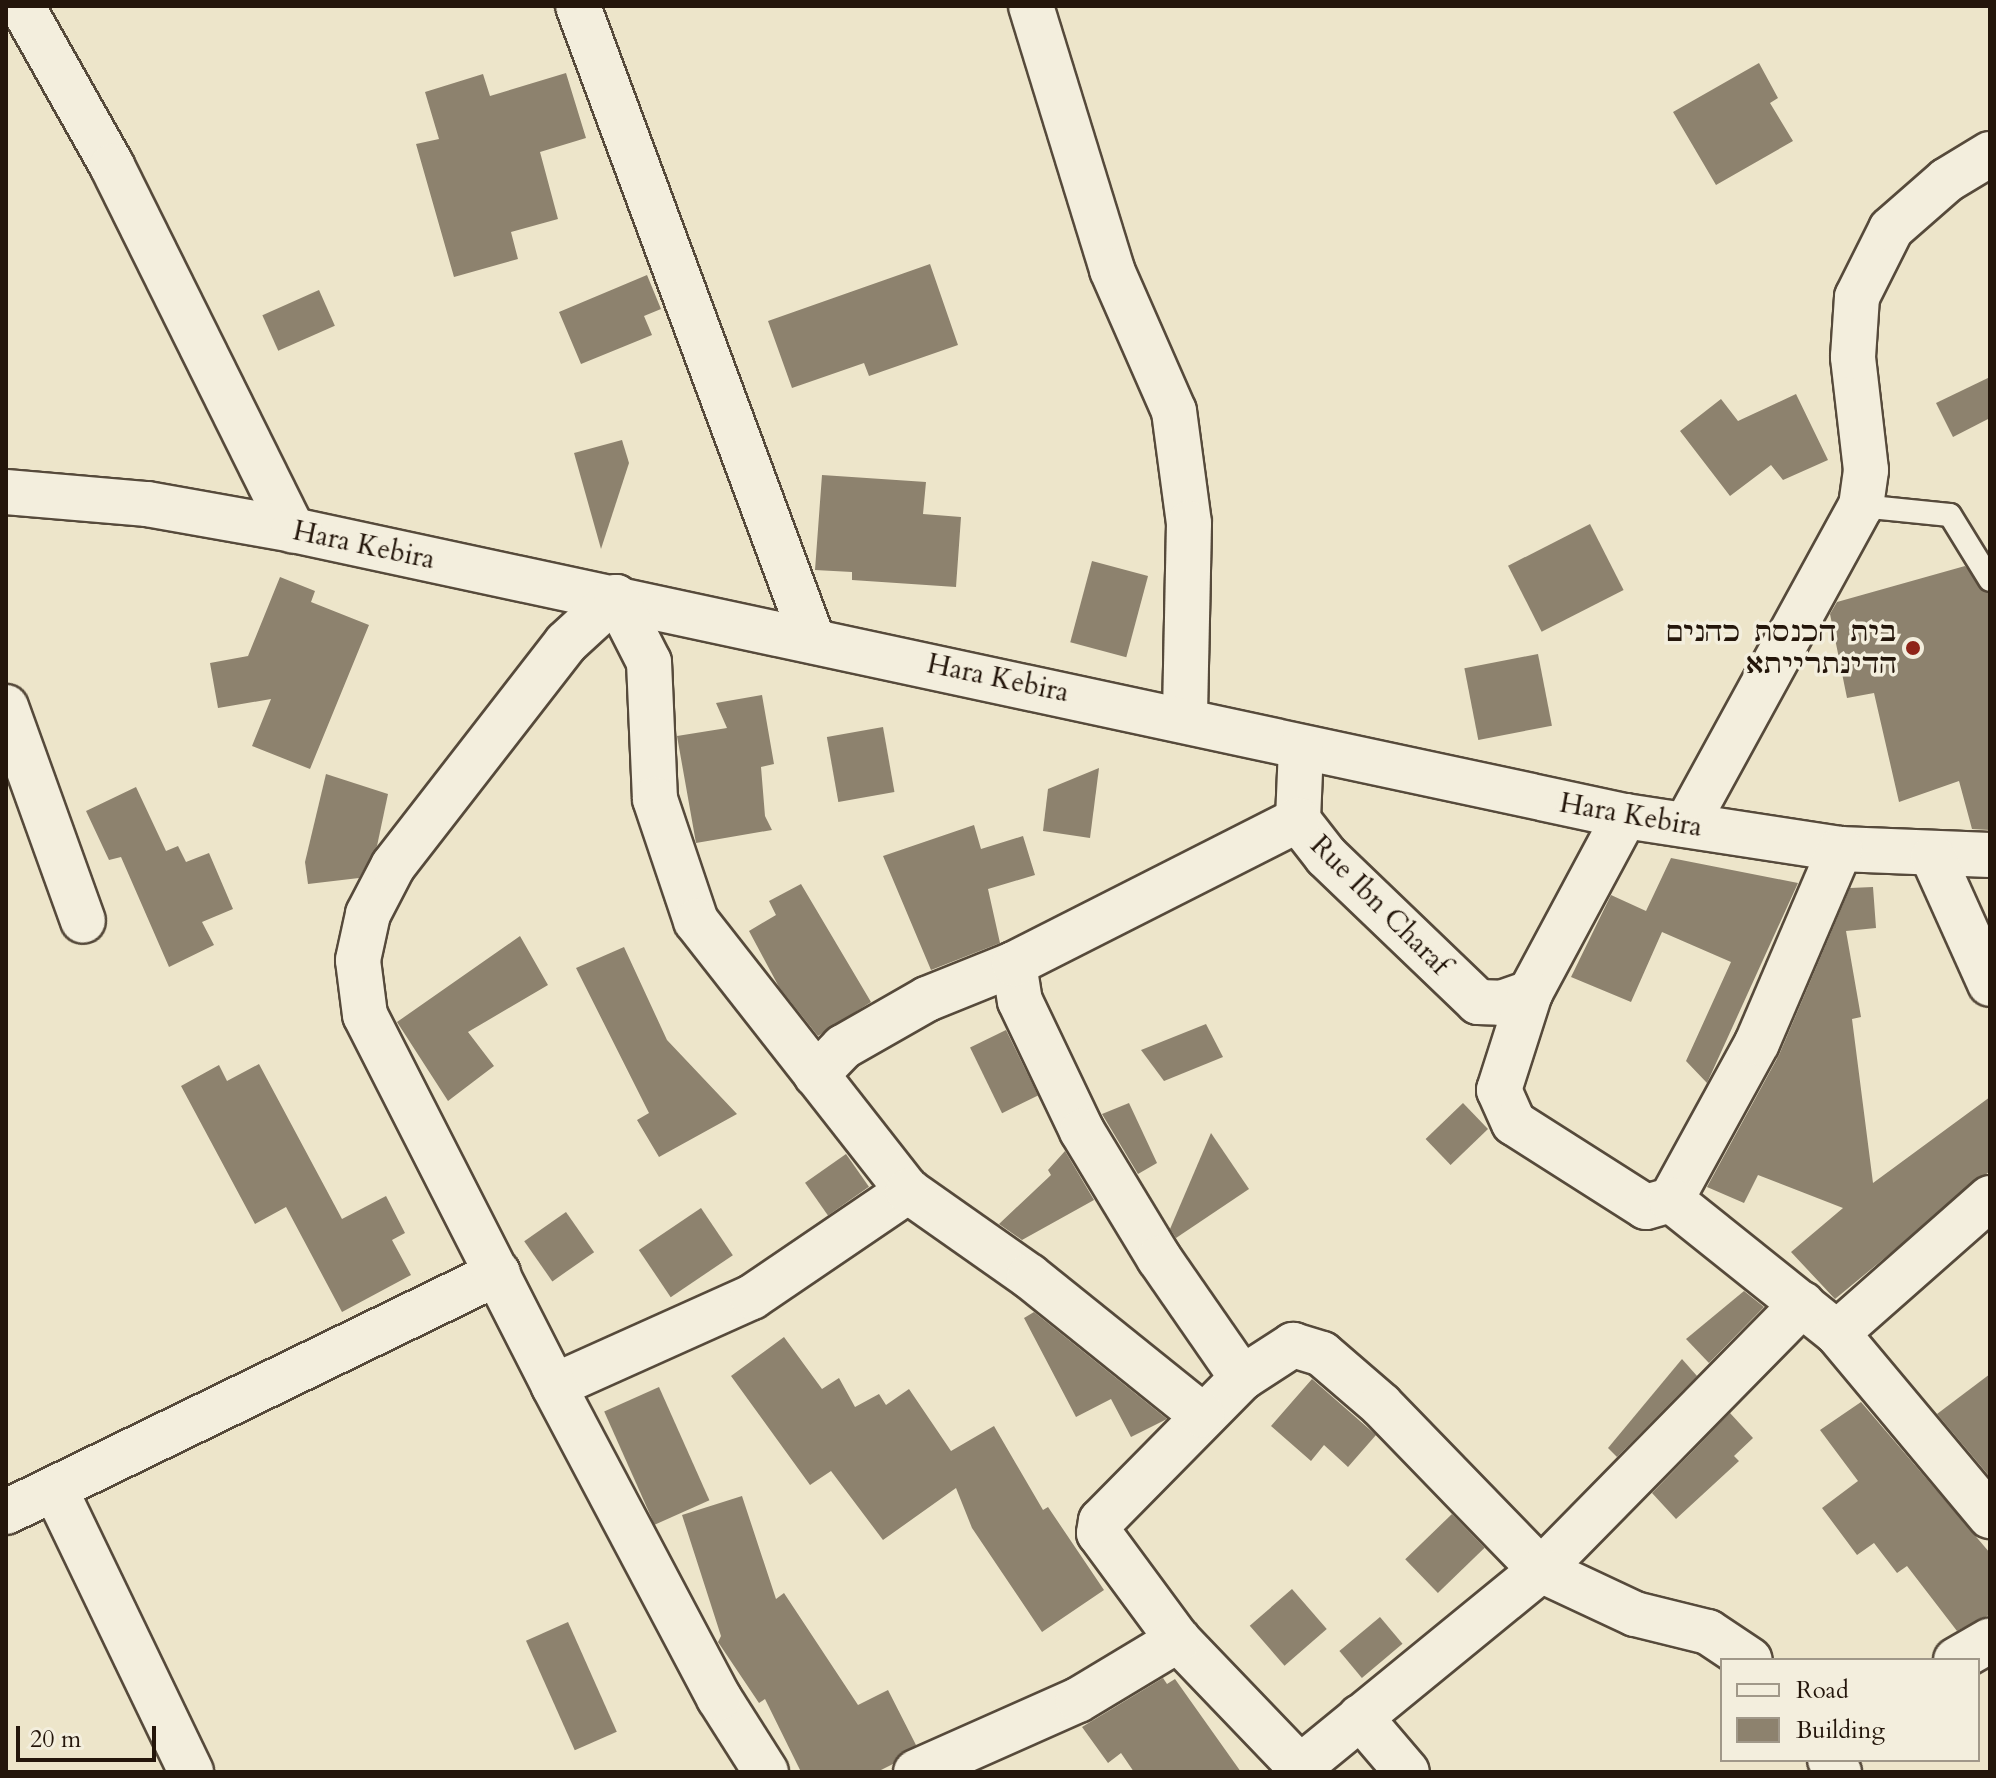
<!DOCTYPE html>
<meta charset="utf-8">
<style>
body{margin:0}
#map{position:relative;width:1996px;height:1778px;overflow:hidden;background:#ede5ca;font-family:Cardo,"Frank Ruhl Libre",serif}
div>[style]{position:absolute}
.building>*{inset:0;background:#8d826e;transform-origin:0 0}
.roads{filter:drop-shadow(2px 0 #564a3b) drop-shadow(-2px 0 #564a3b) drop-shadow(0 2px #564a3b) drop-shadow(0 -2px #564a3b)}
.service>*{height:22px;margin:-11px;padding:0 11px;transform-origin:11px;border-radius:11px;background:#f3eedd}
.minor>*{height:44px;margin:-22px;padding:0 22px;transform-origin:22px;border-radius:22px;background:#f3eedd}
.dots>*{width:22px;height:22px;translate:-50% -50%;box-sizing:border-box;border:4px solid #f3eedd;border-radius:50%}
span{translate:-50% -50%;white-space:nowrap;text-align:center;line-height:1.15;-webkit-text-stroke:7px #f3eedd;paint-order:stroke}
.street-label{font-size:28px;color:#24160b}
.poi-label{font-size:28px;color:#24160b}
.right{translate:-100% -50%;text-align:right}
.frame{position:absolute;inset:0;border:8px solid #24160b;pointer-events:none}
.legend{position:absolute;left:1720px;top:1658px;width:260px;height:104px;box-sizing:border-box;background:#f3eedd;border:2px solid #a09889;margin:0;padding:10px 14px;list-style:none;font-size:24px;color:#24160b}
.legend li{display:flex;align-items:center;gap:16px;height:40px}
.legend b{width:40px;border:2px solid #a09889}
.scale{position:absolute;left:16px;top:1726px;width:140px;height:36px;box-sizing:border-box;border:4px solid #24160b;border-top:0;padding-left:10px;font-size:24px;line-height:28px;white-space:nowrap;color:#24160b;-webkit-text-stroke:6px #f3eedd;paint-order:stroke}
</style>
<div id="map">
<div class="building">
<i style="clip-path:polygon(1759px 63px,1778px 98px,1770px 103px,1793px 141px,1716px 185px,1673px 112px)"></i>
<i style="clip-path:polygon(566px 73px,586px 138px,540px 152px,558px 219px,511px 232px,518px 259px,454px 277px,416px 144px,439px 139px,425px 92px,483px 74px,490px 96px)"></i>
<i style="clip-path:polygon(930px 264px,958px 345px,869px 376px,864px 363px,792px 388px,768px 321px)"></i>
<i style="clip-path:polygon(647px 275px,661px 309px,644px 316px,652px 335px,581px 364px,559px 312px)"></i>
<i style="left:319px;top:290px;width:39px;height:62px;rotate:66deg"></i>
<i style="clip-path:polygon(1990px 377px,1990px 418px,1953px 437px,1936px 403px)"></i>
<i style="clip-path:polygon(1796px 394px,1828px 460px,1783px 480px,1771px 465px,1730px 496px,1680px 431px,1721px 399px,1738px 421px)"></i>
<i style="clip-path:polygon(622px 440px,629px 463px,601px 549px,574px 453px)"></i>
<i style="clip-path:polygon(822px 475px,926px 482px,923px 514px,961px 517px,956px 587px,852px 580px,852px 572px,815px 570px)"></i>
<i style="left:1590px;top:524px;width:74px;height:92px;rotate:63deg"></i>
<i style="left:1092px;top:561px;width:58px;height:84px;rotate:15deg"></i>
<i style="clip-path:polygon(1965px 566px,1990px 594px,1990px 830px,1972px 829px,1959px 781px,1899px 802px,1874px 693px,1847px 698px,1830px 614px,1837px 602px)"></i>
<i style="clip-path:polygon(280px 577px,315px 591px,311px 602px,369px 625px,310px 769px,252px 746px,271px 699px,218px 708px,210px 663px,248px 656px)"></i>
<i style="left:1538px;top:654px;width:73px;height:75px;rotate:79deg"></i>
<i style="clip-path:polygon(762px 695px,774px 764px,761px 767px,765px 816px,772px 830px,696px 843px,677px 736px,727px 728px,716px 703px)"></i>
<i style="left:883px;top:727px;width:66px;height:57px;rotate:80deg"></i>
<i style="clip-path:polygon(1099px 768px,1090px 838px,1043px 831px,1048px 789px)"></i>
<i style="clip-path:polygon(326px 774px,388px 794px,377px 846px,359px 878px,308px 884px,305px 862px)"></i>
<i style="clip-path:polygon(136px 787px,166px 851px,178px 846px,186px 862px,209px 853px,233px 909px,202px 922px,214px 945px,169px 967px,121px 857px,109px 860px,86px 811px)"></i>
<i style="clip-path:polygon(974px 825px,981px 849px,1023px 836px,1035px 875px,988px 889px,1000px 943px,931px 970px,883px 856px)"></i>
<i style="clip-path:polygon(1671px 858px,1798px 883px,1707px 1083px,1686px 1061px,1731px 962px,1662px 932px,1631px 1002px,1571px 977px,1611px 895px,1646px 911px)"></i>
<i style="clip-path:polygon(801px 884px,871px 1002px,818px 1036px,779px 987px,749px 931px,776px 915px,769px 901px)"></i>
<i style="clip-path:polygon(1873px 887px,1876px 928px,1846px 931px,1861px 1017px,1852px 1019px,1873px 1183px,1990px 1097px,1990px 1171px,1835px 1299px,1791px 1252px,1843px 1208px,1758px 1175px,1744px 1203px,1707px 1187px,1779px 1055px,1850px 888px)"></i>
<i style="clip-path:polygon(520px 936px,548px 985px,468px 1032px,494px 1066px,448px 1101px,397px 1022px)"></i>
<i style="clip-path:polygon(624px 947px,667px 1040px,737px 1114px,659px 1157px,637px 1120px,649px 1113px,576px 968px)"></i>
<i style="clip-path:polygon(1206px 1024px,1223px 1057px,1164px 1081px,1141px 1050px)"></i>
<i style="left:1006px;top:1030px;width:73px;height:40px;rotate:64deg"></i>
<i style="clip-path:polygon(259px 1064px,342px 1219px,386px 1196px,405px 1233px,392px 1240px,411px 1275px,342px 1312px,286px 1207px,255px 1224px,181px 1086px,219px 1065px,227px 1081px)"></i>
<i style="clip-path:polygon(1129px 1103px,1157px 1163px,1138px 1174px,1102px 1114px)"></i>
<i style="left:1463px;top:1103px;width:36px;height:52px;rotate:46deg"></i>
<i style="clip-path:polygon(1211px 1133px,1249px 1189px,1176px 1238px,1170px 1229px)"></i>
<i style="clip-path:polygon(1065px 1151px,1094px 1200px,1022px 1240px,999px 1224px,1051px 1175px,1048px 1170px)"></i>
<i style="left:846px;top:1154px;width:40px;height:50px;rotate:55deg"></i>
<i style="left:701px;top:1208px;width:57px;height:75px;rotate:56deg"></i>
<i style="left:566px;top:1212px;width:49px;height:51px;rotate:55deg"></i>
<i style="clip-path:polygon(1744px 1291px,1764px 1307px,1709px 1363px,1686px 1339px)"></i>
<i style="clip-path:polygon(1034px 1312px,1167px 1419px,1131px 1437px,1111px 1399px,1076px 1417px,1024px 1318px)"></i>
<i style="clip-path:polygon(784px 1337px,822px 1389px,839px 1378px,855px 1407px,879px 1394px,886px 1405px,909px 1389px,951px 1451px,994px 1426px,1043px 1510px,1048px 1507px,1104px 1590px,1042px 1632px,972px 1528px,956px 1488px,883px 1540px,831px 1471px,810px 1485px,731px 1376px)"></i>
<i style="clip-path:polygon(1682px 1359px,1697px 1376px,1617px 1457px,1608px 1448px)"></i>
<i style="clip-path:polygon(1990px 1374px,1990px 1477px,1937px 1414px)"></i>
<i style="clip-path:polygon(1312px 1379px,1376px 1435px,1348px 1467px,1324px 1445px,1311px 1461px,1271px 1426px)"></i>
<i style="left:659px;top:1387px;width:124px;height:60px;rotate:66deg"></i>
<i style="clip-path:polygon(1861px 1402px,1990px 1553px,1989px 1615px,1957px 1631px,1907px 1566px,1897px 1573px,1874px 1543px,1857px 1555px,1822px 1508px,1858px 1481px,1820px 1430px)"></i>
<i style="clip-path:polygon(1730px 1413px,1753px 1438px,1734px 1456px,1739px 1461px,1676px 1519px,1652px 1493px)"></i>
<i style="clip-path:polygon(742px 1496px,776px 1599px,784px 1593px,858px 1705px,888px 1690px,916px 1745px,893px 1764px,877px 1772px,801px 1772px,765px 1699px,759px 1703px,718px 1642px,721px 1636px,682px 1515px)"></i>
<i style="left:1452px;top:1514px;width:47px;height:65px;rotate:46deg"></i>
<i style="left:1292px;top:1589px;width:53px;height:56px;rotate:49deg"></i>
<i style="left:1380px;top:1617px;width:35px;height:53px;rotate:50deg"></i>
<i style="left:568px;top:1622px;width:120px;height:46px;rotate:66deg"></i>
<i style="clip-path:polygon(1163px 1678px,1167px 1684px,1175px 1679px,1241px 1772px,1134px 1772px,1121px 1753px,1108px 1763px,1082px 1727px)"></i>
</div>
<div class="roads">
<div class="service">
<i style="left:1861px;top:506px;width:89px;rotate:5.8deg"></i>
<i style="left:1950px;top:515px;width:76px;rotate:58.4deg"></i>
</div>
<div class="minor">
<i style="left:22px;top:6px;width:184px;rotate:60.6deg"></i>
<i style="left:112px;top:166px;width:407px;rotate:63.6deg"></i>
<i style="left:578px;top:6px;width:677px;rotate:69.69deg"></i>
<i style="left:1031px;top:6px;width:276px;rotate:72.9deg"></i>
<i style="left:1112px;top:270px;width:154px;rotate:66.3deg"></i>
<i style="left:1174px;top:411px;width:113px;rotate:82.4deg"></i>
<i style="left:1189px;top:523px;width:194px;rotate:91.2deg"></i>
<i style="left:6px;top:492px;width:142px;rotate:4.9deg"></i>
<i style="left:147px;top:504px;width:148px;rotate:10.1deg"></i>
<i style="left:293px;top:530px;width:1362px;rotate:12.12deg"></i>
<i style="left:1625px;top:816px;width:218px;rotate:8.7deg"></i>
<i style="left:1840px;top:849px;width:150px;rotate:2.3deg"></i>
<i style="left:6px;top:707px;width:227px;rotate:70.2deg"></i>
<i style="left:1301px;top:748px;width:72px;rotate:92.4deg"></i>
<i style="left:1298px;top:820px;width:46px;rotate:52.1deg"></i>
<i style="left:1326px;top:856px;width:211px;rotate:43.8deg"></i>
<i style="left:1478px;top:1002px;width:23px;rotate:2deg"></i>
<i style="left:1501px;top:1003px;width:31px;rotate:-19deg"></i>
<i style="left:1625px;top:816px;width:201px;rotate:118.2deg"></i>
<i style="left:1530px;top:993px;width:102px;rotate:107.7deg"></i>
<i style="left:1499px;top:1090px;width:36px;rotate:66deg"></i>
<i style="left:1514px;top:1123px;width:156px;rotate:32.5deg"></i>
<i style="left:1646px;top:1207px;width:26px;rotate:-16deg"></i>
<i style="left:1671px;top:1200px;width:179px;rotate:-61.3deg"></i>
<i style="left:1757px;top:1043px;width:211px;rotate:-66.8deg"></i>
<i style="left:1686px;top:825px;width:364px;rotate:-61.3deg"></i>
<i style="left:1861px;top:506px;width:36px;rotate:-82deg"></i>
<i style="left:1866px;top:470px;width:114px;rotate:-96.6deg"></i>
<i style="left:1853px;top:357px;width:60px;rotate:-86.2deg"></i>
<i style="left:1857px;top:297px;width:76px;rotate:-63.4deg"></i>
<i style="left:1891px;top:229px;width:74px;rotate:-41.2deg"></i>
<i style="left:1947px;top:180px;width:50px;rotate:-31.2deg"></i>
<i style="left:1933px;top:857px;width:139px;rotate:65.8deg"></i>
<i style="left:1014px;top:964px;width:37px;rotate:81deg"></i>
<i style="left:1020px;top:1001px;width:144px;rotate:64.5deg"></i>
<i style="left:1082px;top:1131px;width:149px;rotate:58.8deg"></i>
<i style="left:1159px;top:1258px;width:146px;rotate:55.3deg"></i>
<i style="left:816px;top:1075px;width:39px;rotate:-46deg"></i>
<i style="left:843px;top:1047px;width:97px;rotate:-29.7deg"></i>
<i style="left:927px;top:999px;width:94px;rotate:-21.9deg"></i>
<i style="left:1014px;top:964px;width:318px;rotate:-26.9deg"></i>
<i style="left:1671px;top:1200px;width:213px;rotate:38.7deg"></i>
<i style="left:1837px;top:1333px;width:239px;rotate:50.1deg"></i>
<i style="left:1837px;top:1333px;width:204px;rotate:-41.4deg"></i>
<i style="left:554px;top:1386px;width:217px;rotate:-24.2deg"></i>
<i style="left:752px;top:1297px;width:189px;rotate:-34.2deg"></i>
<i style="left:55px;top:1489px;width:314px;rotate:64.3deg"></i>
<i style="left:6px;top:1512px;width:547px;rotate:-25.91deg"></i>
<i style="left:1956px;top:1660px;width:39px;rotate:-30deg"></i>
<i style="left:1360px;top:1717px;width:72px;rotate:49.5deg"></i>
<i style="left:1830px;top:1760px;width:15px;rotate:53deg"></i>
<i style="left:1300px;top:1767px;width:176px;rotate:-133.8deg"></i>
<i style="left:1178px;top:1640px;width:133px;rotate:-126.4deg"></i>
<i style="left:1099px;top:1533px;width:12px;rotate:-81deg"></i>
<i style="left:1101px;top:1521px;width:201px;rotate:-45.4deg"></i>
<i style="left:1242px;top:1378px;width:61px;rotate:-32.9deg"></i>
<i style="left:1293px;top:1345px;width:30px;rotate:17deg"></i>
<i style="left:1322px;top:1354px;width:78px;rotate:40.8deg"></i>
<i style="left:1381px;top:1405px;width:230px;rotate:45.9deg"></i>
<i style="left:1541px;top:1570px;width:373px;rotate:-45.5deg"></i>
<i style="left:766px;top:1772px;width:88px;rotate:-122.4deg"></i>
<i style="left:719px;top:1698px;width:353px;rotate:-117.9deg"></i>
<i style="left:554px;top:1386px;width:416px;rotate:-117deg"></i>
<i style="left:365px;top:1015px;width:55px;rotate:-97.3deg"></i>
<i style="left:358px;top:960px;width:47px;rotate:-77.7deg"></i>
<i style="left:368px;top:914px;width:54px;rotate:-62.5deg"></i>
<i style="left:393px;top:866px;width:282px;rotate:-52.2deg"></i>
<i style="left:566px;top:643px;width:68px;rotate:-42.6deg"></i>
<i style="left:616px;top:597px;width:73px;rotate:63.1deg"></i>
<i style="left:649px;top:662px;width:137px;rotate:87.5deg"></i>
<i style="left:655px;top:799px;width:129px;rotate:71.4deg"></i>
<i style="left:696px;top:921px;width:343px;rotate:51.9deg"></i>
<i style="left:908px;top:1191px;width:148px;rotate:35.1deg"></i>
<i style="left:1029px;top:1276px;width:222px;rotate:38.8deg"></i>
<i style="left:916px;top:1772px;width:177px;rotate:-24deg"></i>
<i style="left:1078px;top:1700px;width:117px;rotate:-31deg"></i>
<i style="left:1294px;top:1772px;width:319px;rotate:-39.3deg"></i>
<i style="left:1541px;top:1570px;width:104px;rotate:25.1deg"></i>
<i style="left:1635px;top:1614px;width:75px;rotate:13.9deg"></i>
<i style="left:1708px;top:1632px;width:50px;rotate:33.7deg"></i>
</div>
</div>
<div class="dots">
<i style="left:1913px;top:648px;background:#8f2418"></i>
</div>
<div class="street-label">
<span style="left:364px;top:545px;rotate:12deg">Hara Kebira</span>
<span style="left:998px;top:678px;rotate:12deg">Hara Kebira</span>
<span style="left:1631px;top:815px;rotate:10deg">Hara Kebira</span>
<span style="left:1380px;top:905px;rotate:45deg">Rue Ibn Charaf</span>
</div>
<div class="poi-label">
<span class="right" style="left:1897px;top:648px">בית הכנסת כהנים<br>הדינתרייתא</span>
</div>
<div class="frame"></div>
<ul class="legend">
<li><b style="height:10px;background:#f3eedd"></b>Road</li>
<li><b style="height:22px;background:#8d826e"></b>Building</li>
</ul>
<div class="scale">20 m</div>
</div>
